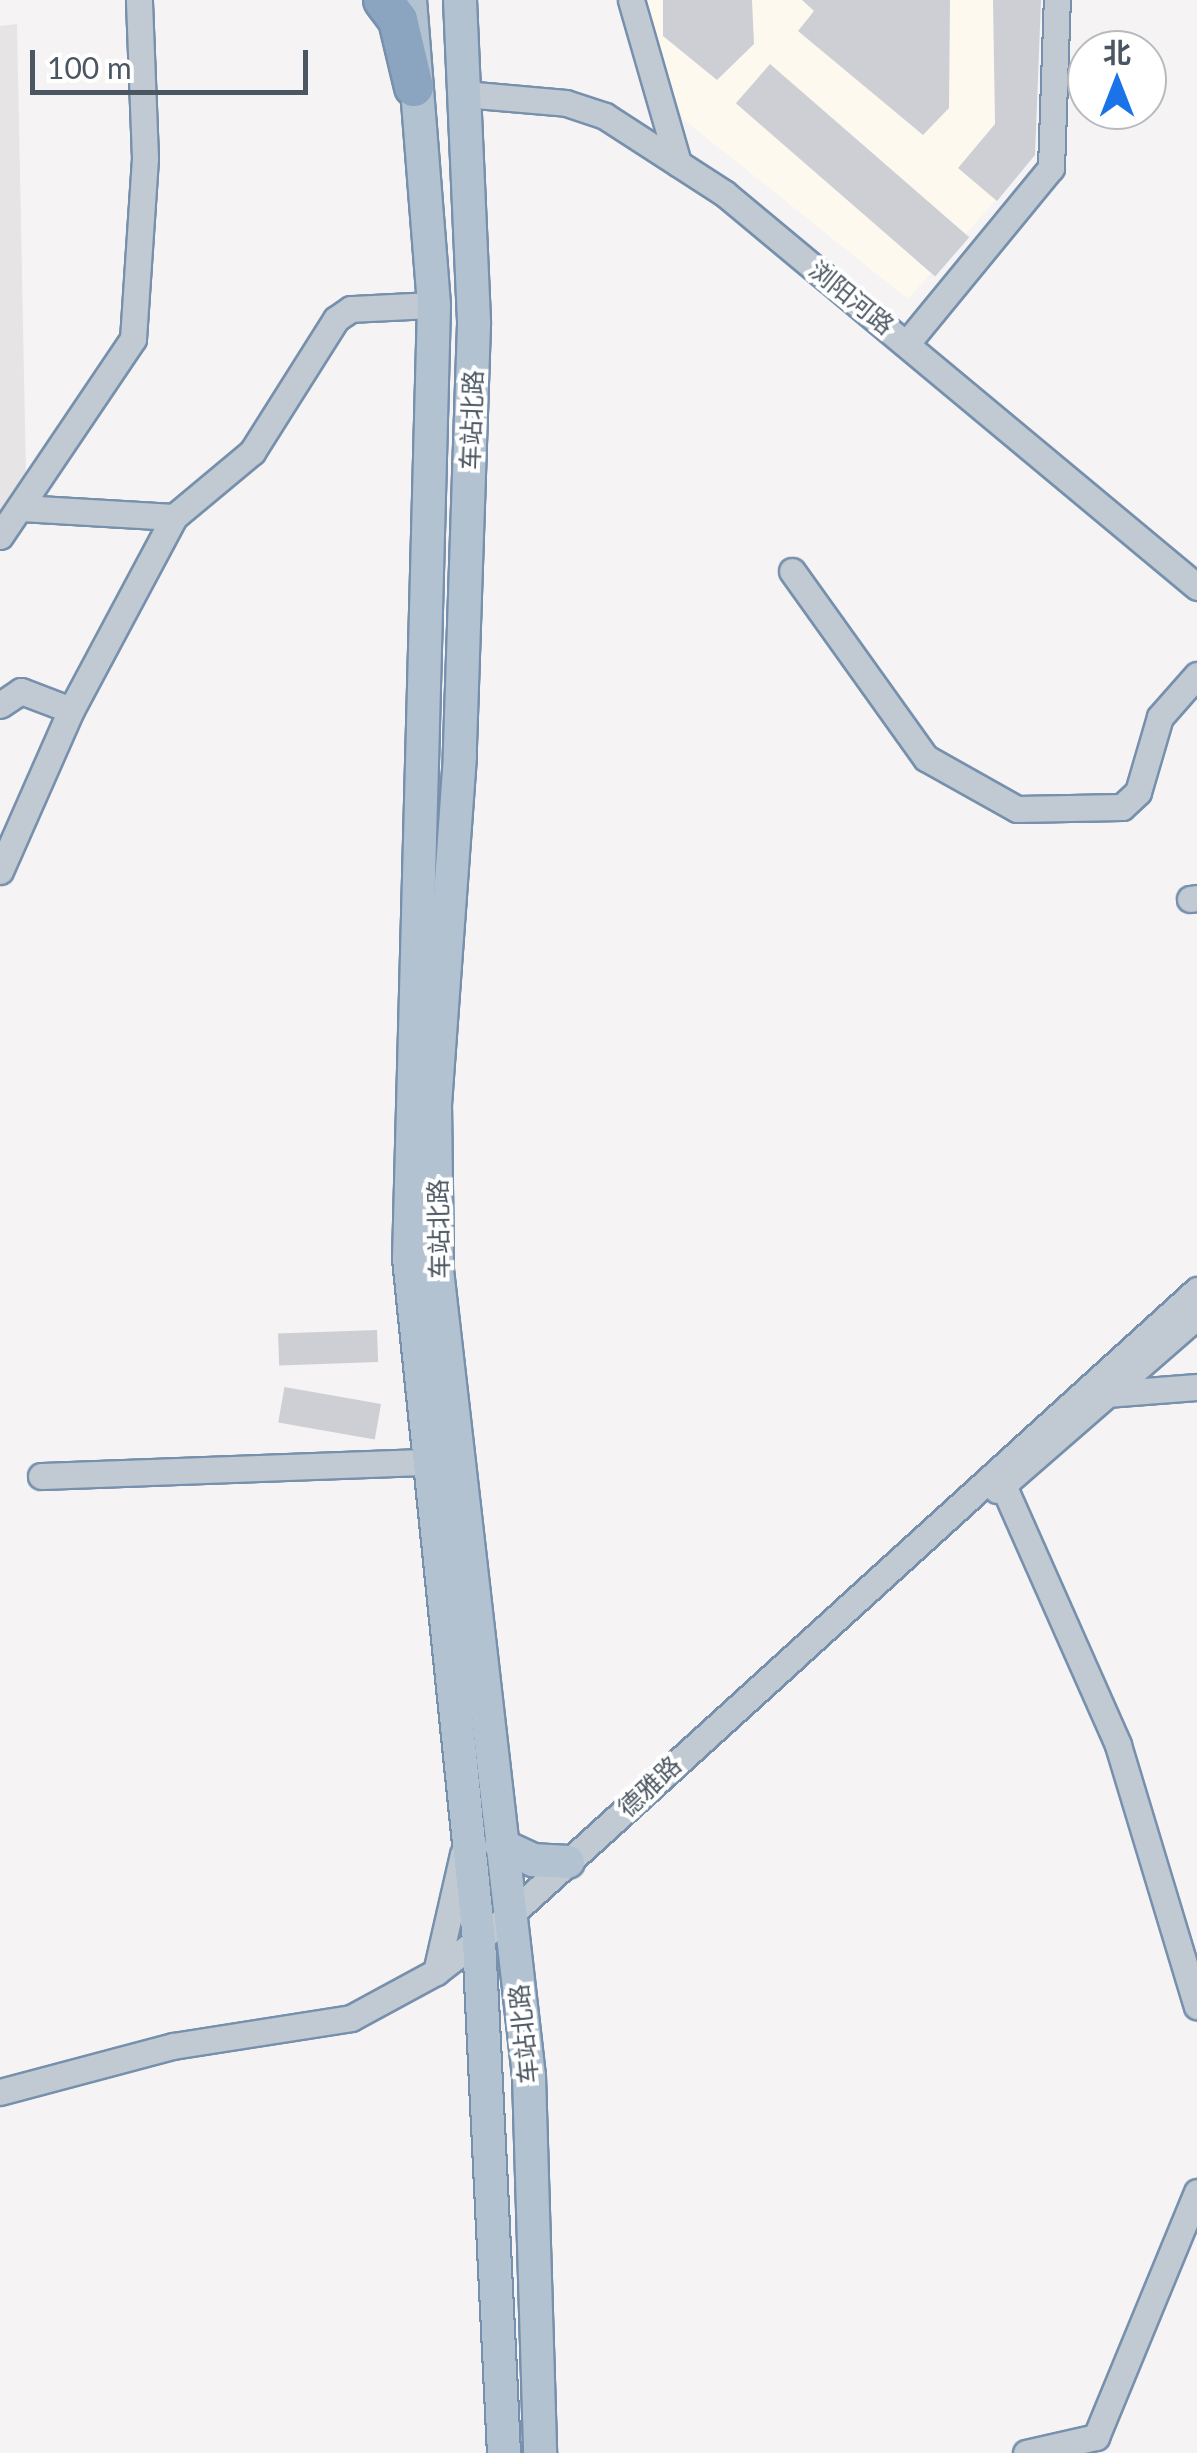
<!DOCTYPE html>
<meta charset="utf-8">
<style>
body{margin:0}
#map{position:relative;width:1197px;height:2453px;overflow:hidden;background:#f5f3f3;font-family:Lato,"Noto Sans SC",sans-serif}
div>[style]{position:absolute}
.commercial>*{inset:0;background:#fdf9ef}
.education>*{inset:0;background:#e6e4e5}
.building>*{inset:0;background:#cdcfd5;transform-origin:0 0}
.roads{filter:drop-shadow(2px 0 #7690ad) drop-shadow(-2px 0 #7690ad) drop-shadow(0 2px #7690ad) drop-shadow(0 -2px #7690ad)}
.minor>*{height:25px;margin:-12.5px;padding:0 12.5px;transform-origin:12.5px;border-radius:12.5px;background:#c1cad2}
.major>*{height:32px;margin:-16px;padding:0 16px;transform-origin:16px;border-radius:16px;background:#b3c2d1}
.highway>*{height:38px;margin:-19px;padding:0 19px;transform-origin:19px;border-radius:19px;background:#8ba5c1}
span{translate:-50% -50%;white-space:nowrap;text-align:center;line-height:1.15;-webkit-text-stroke:8px #fff;paint-order:stroke}
.street-label{font-size:25px;color:#4a5661}
.north{position:absolute;left:1067px;top:30px;width:100px;height:100px;box-sizing:border-box;background:#fff;border:2px solid #b7bbc0;border-radius:50%;rotate:0deg;font-size:28px;font-weight:700;line-height:40px;text-align:center;color:#4a5661}
.north::after{content:'';display:block;margin:auto;width:35px;height:45px;background:#1a73e8;clip-path:polygon(50% 0,100% 100%,50% 72%,0 100%)}
.scale{position:absolute;left:30px;top:50px;width:278px;height:45px;box-sizing:border-box;border:5px solid #4a5661;border-top:0;padding-left:12px;font-size:30px;line-height:35px;white-space:nowrap;color:#4a5661;-webkit-text-stroke:8px #fff;paint-order:stroke}
</style>
<div id="map">
<div class="commercial">
<i style="clip-path:polygon(640px 0,1029px 0,1026px 166px,908px 299px,683px 119px)"></i>
</div>
<div class="education">
<i style="clip-path:polygon(17px 24px,26px 478px,0 514px,0 26px)"></i>
</div>
<div class="building">
<i style="clip-path:polygon(663px 0,752px 0,754px 44px,717px 80px,663px 36px)"></i>
<i style="clip-path:polygon(802px 0,950px 0,949px 108px,923px 135px,798px 31px,814px 11px)"></i>
<i style="clip-path:polygon(993px 0,1041px 0,1035px 155px,997px 201px,958px 168px,995px 124px)"></i>
<i style="left:770px;top:64px;width:264px;height:52px;rotate:41deg"></i>
<i style="left:377px;top:1330px;width:32px;height:99px;rotate:88deg"></i>
<i style="left:381px;top:1404px;width:36px;height:98px;rotate:100deg"></i>
</div>
<div class="roads">
<div class="minor">
<i style="left:631px;top:0;width:170px;rotate:73.9deg"></i>
<i style="left:464px;top:94px;width:102px;rotate:5deg"></i>
<i style="left:566px;top:103px;width:41px;rotate:18.4deg"></i>
<i style="left:605px;top:116px;width:142px;rotate:32.9deg"></i>
<i style="left:724px;top:193px;width:616px;rotate:39.79deg"></i>
<i style="left:907px;top:343px;width:227px;rotate:-50.6deg"></i>
<i style="left:1051px;top:168px;width:168px;rotate:-88deg"></i>
<i style="left:21px;top:508px;width:153px;rotate:3.4deg"></i>
<i style="left:0;top:536px;width:238px;rotate:-56deg"></i>
<i style="left:133px;top:339px;width:181px;rotate:-86.2deg"></i>
<i style="left:145px;top:158px;width:158px;rotate:-92.2deg"></i>
<i style="left:792px;top:571px;width:230px;rotate:54.4deg"></i>
<i style="left:926px;top:758px;width:104px;rotate:29.3deg"></i>
<i style="left:1017px;top:809px;width:105px;rotate:-1.1deg"></i>
<i style="left:1122px;top:807px;width:22px;rotate:-43deg"></i>
<i style="left:1138px;top:792px;width:78px;rotate:-73.7deg"></i>
<i style="left:1160px;top:717px;width:56px;rotate:-48.6deg"></i>
<i style="left:0;top:705px;width:25px;rotate:-34deg"></i>
<i style="left:21px;top:691px;width:53px;rotate:20.8deg"></i>
<i style="left:71px;top:710px;width:219px;rotate:-61.9deg"></i>
<i style="left:174px;top:517px;width:102px;rotate:-39.8deg"></i>
<i style="left:252px;top:452px;width:157px;rotate:-57.7deg"></i>
<i style="left:336px;top:319px;width:18px;rotate:-34deg"></i>
<i style="left:351px;top:309px;width:83px;rotate:-2.8deg"></i>
<i style="left:0;top:871px;width:176px;rotate:-66.2deg"></i>
<i style="left:1190px;top:899px;width:7px;rotate:-8deg"></i>
<i style="left:1106px;top:1394px;width:91px;rotate:-4.4deg"></i>
<i style="left:41px;top:1476px;width:383px;rotate:-2.1deg"></i>
<i style="left:1003px;top:1485px;width:284px;rotate:66.1deg"></i>
<i style="left:1118px;top:1745px;width:273px;rotate:73.2deg"></i>
<i style="left:997px;top:1490px;width:265px;rotate:-41deg"></i>
<i style="left:436px;top:1972px;width:121px;rotate:-77.1deg"></i>
<i style="left:0;top:2092px;width:179px;rotate:-14.9deg"></i>
<i style="left:173px;top:2046px;width:180px;rotate:-8.9deg"></i>
<i style="left:351px;top:2018px;width:97px;rotate:-28.4deg"></i>
<i style="left:436px;top:1972px;width:93px;rotate:-37.6deg"></i>
<i style="left:510px;top:1915px;width:929px;rotate:-42.29deg"></i>
<i style="left:1026px;top:2453px;width:72px;rotate:-12.9deg"></i>
<i style="left:1096px;top:2437px;width:265px;rotate:-67.6deg"></i>
</div>
<div class="major">
<i style="left:410px;top:0;width:306px;rotate:85.5deg"></i>
<i style="left:434px;top:305px;width:953px;rotate:91.5deg"></i>
<i style="left:409px;top:1258px;width:686px;rotate:84.14deg"></i>
<i style="left:479px;top:1940px;width:514px;rotate:87.21deg"></i>
<i style="left:460px;top:0;width:324px;rotate:87.5deg"></i>
<i style="left:474px;top:324px;width:432px;rotate:91.9deg"></i>
<i style="left:460px;top:756px;width:348px;rotate:94.1deg"></i>
<i style="left:435px;top:1103px;width:167px;rotate:89.3deg"></i>
<i style="left:437px;top:1270px;width:811px;rotate:83.49deg"></i>
<i style="left:529px;top:2076px;width:377px;rotate:88.3deg"></i>
<i style="left:501px;top:1845px;width:35px;rotate:25deg"></i>
<i style="left:533px;top:1860px;width:35px;rotate:3deg"></i>
</div>
<div class="highway">
<i style="left:383px;top:0;width:25px;rotate:53deg"></i>
<i style="left:398px;top:20px;width:69px;rotate:76.6deg"></i>
</div>
</div>
<div class="street-label">
<span style="left:852px;top:297px;rotate:39deg">浏阳河路</span>
<span style="left:471px;top:420px;rotate:-88deg">车站北路</span>
<span style="left:438px;top:1229px;rotate:-91deg">车站北路</span>
<span style="left:649px;top:1786px;rotate:-43deg">德雅路</span>
<span style="left:523px;top:2034px;rotate:-96deg">车站北路</span>
</div>
<div class="north">北</div>
<div class="scale">100 m</div>
</div>
